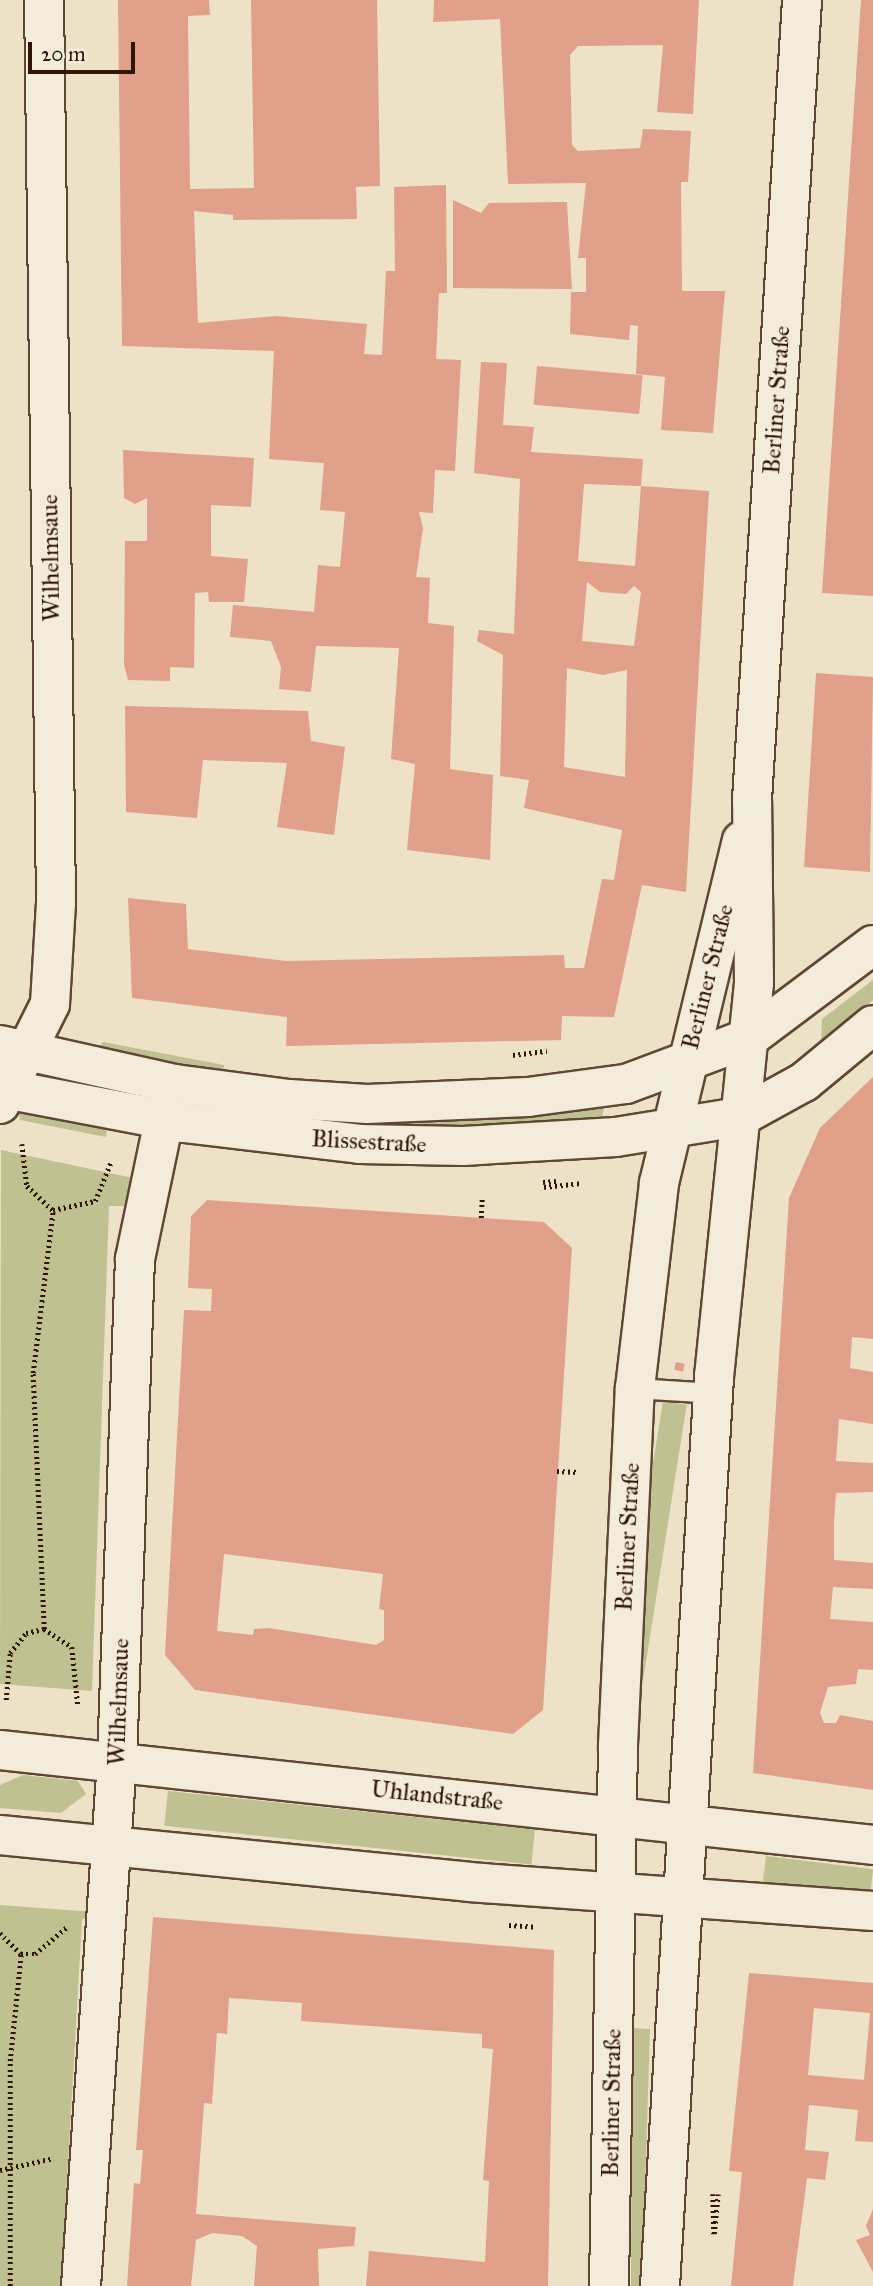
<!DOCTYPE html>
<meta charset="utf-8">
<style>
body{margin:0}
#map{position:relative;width:873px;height:2286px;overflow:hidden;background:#ede1c8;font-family:"IM FELL Great Primer",serif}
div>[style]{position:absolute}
.green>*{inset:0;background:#bfc191;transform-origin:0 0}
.building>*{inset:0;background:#e1a08a;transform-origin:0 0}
.path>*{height:4.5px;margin-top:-2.25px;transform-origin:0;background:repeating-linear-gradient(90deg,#311402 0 2px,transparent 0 5.5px)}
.roads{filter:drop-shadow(2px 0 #604734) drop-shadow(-2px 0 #604734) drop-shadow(0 2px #604734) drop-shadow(0 -2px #604734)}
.lane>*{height:19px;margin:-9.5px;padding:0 9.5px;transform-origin:9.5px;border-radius:9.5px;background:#f3ecdb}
.street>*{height:38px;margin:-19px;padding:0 19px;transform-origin:19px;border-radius:19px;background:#f3ecdb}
.secondary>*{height:38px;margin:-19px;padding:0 19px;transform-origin:19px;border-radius:19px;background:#f3ecdb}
span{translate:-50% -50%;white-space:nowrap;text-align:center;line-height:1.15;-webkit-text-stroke:6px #f3ecdb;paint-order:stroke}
.street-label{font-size:24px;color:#311402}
.scale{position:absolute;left:28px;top:42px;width:107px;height:32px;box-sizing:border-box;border:4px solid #311402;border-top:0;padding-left:9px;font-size:21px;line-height:24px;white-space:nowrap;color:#311402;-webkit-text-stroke:5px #f3ecdb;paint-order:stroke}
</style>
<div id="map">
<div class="green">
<i style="clip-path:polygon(873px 980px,873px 1000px,821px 1043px,822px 1019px)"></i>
<i style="clip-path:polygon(103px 1042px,224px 1065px,223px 1079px,98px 1048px)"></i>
<i style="clip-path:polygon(605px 1104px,602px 1117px,572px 1121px,368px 1129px,243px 1108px)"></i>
<i style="clip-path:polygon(18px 1108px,108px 1124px,106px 1137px,20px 1120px)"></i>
<i style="clip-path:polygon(1px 1150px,133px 1178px,124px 1206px,109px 1206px,92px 1691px,0 1684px)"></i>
<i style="left:663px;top:1401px;width:24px;height:332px;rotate:9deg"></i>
<i style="clip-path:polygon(23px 1775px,78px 1781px,86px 1794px,61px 1813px,0 1808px,0 1785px)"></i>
<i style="left:168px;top:1791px;width:369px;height:35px;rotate:6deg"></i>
<i style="left:766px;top:1856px;width:108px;height:26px;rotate:7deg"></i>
<i style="clip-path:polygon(0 1905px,94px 1912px,82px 1920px,61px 2286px,0 2286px)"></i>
<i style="clip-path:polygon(632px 2028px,650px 2029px,642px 2286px,631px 2286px)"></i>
</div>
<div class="building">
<i style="clip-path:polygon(118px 0,209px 0,210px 15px,188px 16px,190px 189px,254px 188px,251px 0,377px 0,380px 186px,356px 187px,357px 219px,233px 220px,233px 215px,194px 211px,198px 323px,276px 316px,367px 324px,364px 354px,382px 355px,386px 271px,395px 271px,394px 187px,446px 185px,447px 293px,439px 293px,436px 359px,461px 360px,455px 471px,435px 470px,433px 513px,419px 512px,423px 528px,416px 577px,430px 578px,428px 623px,454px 626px,450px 769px,493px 775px,490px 860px,407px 850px,415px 764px,391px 759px,399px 648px,316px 646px,311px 692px,279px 689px,281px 667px,271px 641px,230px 637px,233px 605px,314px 612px,318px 565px,340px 567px,345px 512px,320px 510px,324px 463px,269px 459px,274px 351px,122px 346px)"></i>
<i style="clip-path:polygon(434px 0,699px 0,693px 114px,657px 112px,663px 45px,578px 46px,570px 55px,572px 145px,578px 151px,640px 148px,643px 129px,691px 131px,688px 182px,681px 182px,682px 291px,725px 291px,713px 433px,661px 430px,665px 377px,636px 374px,638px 326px,630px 325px,629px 340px,570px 334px,571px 292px,586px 292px,586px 258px,578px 258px,586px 183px,508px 184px,500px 19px,433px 22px)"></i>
<i style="clip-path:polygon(861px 0,873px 0,873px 596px,822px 593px)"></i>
<i style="clip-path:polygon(453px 200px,481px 213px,489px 203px,567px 202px,572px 289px,453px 288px)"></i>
<i style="clip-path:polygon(evenodd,481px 362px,507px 363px,503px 425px,534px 427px,531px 452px,643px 459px,641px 486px,709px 491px,686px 892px,642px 885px,614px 1017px,562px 1016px,561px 1040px,286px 1046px,287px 1017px,132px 998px,128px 898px,186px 904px,188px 949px,286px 961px,564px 955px,565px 968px,584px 968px,602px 879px,614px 880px,622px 830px,524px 808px,529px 780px,500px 776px,503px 655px,477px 641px,479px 630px,514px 634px,520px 479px,474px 473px,481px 362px,584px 484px,641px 486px,635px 566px,578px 561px,584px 484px,481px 362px,587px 582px,600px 592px,626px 594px,634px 586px,641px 592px,634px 646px,582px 641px,587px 582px,481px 362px,567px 668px,603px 675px,627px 670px,625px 777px,564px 767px,567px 668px)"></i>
<i style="left:537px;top:366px;width:106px;height:39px;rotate:5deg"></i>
<i style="clip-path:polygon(123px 450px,254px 458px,251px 507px,211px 505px,211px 556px,248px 559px,244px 602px,209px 602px,208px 592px,195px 593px,194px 668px,170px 667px,170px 681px,128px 680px,124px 665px,125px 541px,147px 541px,147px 498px,135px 504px,124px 498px)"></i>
<i style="clip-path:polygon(816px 673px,873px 677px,870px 872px,804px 867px)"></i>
<i style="clip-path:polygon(125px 706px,308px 711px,311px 741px,345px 747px,334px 835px,277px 827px,287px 763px,203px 760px,197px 818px,126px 812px)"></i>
<i style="clip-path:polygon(873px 1077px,873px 1339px,852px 1337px,850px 1368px,873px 1372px,873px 1424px,839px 1419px,836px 1461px,873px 1463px,873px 1492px,836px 1493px,834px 1522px,834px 1560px,873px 1563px,873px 1589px,833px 1587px,830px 1619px,873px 1622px,873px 1670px,858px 1669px,856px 1684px,828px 1687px,820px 1713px,824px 1723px,836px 1723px,840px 1715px,873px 1721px,873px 1790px,753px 1773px,789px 1198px,820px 1128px)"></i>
<i style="clip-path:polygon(evenodd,207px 1200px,544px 1222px,572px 1248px,543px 1710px,513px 1734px,195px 1690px,165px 1655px,184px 1310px,211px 1311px,212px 1289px,188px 1288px,191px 1216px,207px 1200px,224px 1554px,383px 1574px,379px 1609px,384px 1610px,384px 1640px,376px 1645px,269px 1628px,254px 1629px,253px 1635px,217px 1631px,224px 1554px)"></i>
<i style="left:676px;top:1362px;width:9px;height:8px;rotate:13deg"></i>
<i style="clip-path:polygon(153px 1917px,554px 1950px,548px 2286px,366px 2286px,369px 2251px,485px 2262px,489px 2181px,483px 2180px,493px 2049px,482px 2048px,482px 2034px,301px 2021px,302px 2003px,229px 1998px,227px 2034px,217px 2033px,212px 2104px,204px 2103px,196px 2214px,356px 2227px,354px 2246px,318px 2249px,319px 2286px,254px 2286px,257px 2246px,242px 2236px,212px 2233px,196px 2240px,191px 2286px,127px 2286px,134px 2183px,140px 2184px,143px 2150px,136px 2150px)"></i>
<i style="clip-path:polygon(evenodd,749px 1973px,873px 1983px,873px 2142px,855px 2141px,858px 2110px,809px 2105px,805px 2150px,829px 2152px,825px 2180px,807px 2178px,793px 2286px,731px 2286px,742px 2172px,729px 2171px,749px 1973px,814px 2008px,870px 2013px,864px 2080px,808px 2075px,814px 2008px)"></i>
<i style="clip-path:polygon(873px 2209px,873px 2272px,856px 2240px,870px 2235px,866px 2226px)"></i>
</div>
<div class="path">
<i style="left:513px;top:1055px;width:34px;rotate:-7deg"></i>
<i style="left:22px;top:1144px;width:42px;rotate:83.2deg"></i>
<i style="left:27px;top:1186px;width:35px;rotate:43deg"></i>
<i style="left:53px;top:1210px;width:43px;rotate:-12.1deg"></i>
<i style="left:95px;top:1201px;width:42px;rotate:-67.7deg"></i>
<i style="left:543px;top:1182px;width:13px;rotate:-4deg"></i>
<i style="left:544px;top:1187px;width:37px;rotate:-6deg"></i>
<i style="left:481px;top:1218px;width:21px;rotate:-87deg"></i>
<i style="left:557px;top:1471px;width:20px;rotate:3deg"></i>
<i style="left:44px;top:1629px;width:256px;rotate:-92.5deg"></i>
<i style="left:33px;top:1373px;width:164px;rotate:-83deg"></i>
<i style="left:6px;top:1700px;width:47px;rotate:-85.1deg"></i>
<i style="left:10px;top:1653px;width:26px;rotate:-51deg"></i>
<i style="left:26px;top:1633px;width:18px;rotate:-13deg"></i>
<i style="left:44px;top:1629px;width:33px;rotate:33deg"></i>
<i style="left:72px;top:1647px;width:59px;rotate:84.2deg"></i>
<i style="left:509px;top:1925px;width:26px;rotate:4deg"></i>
<i style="left:0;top:1933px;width:30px;rotate:45deg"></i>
<i style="left:21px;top:1954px;width:14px"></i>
<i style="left:35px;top:1954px;width:42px;rotate:-40.2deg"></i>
<i style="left:0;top:2170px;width:55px;rotate:-12.5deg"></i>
<i style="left:713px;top:2194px;width:40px;rotate:88.6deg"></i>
<i style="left:714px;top:2234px;width:40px;rotate:-84.3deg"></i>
<i style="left:10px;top:2286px;width:225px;rotate:-90deg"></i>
<i style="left:10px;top:2061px;width:108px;rotate:-84.1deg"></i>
</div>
<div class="roads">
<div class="lane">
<i style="left:635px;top:1388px;width:79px;rotate:3.6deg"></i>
</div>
<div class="street">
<i style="left:0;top:1104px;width:112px;rotate:-63.4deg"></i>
<i style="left:50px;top:1004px;width:101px;rotate:-86.6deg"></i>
<i style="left:56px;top:903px;width:903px;rotate:-90.76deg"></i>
<i style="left:81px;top:2286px;width:526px;rotate:-86.08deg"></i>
<i style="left:117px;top:1761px;width:502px;rotate:-87.95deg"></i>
<i style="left:135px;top:1259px;width:142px;rotate:-78.2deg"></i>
</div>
<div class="secondary">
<i style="left:0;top:1045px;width:179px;rotate:12.6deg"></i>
<i style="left:175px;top:1084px;width:115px;rotate:7.5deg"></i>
<i style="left:289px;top:1099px;width:78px;rotate:3.7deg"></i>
<i style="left:367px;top:1104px;width:161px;rotate:-2.5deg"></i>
<i style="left:528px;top:1097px;width:99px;rotate:-7.6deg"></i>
<i style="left:626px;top:1084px;width:131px;rotate:-20.5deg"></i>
<i style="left:749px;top:1038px;width:155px;rotate:-36.9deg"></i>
<i style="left:0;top:1088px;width:187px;rotate:10.8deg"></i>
<i style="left:184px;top:1123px;width:177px;rotate:6.8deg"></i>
<i style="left:360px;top:1144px;width:103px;rotate:1.1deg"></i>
<i style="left:463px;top:1146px;width:153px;rotate:-3.4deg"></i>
<i style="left:616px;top:1137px;width:126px;rotate:-9.2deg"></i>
<i style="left:740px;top:1117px;width:73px;rotate:-28.7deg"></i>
<i style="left:804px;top:1082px;width:89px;rotate:-39.6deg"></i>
<i style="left:0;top:1750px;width:878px;rotate:6.21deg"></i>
<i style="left:0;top:1835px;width:471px;rotate:5.7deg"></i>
<i style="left:469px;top:1882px;width:405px;rotate:4.1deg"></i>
<i style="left:609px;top:2286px;width:541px;rotate:-89.05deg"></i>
<i style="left:618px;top:1745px;width:357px;rotate:-87.3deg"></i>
<i style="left:635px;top:1388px;width:206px;rotate:-83.3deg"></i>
<i style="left:659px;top:1183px;width:352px;rotate:-76.4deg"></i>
<i style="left:660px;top:2286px;width:911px;rotate:-86.6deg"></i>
<i style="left:714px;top:1377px;width:396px;rotate:-84.2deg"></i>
<i style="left:754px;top:983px;width:183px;rotate:-90.6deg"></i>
<i style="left:752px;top:800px;width:802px;rotate:-86.42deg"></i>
</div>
</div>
<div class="street-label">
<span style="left:777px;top:400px;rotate:-86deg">Berliner Straße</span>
<span style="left:51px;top:558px;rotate:-91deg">Wilhelmsaue</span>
<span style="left:708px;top:977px;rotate:-76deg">Berliner Straße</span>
<span style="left:369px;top:1142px;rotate:3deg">Blissestraße</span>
<span style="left:628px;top:1537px;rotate:-87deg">Berliner Straße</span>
<span style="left:119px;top:1702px;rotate:-88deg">Wilhelmsaue</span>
<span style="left:437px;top:1796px;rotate:6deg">Uhlandstraße</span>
<span style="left:612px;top:2103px;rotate:-89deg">Berliner Straße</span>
</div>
<div class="scale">20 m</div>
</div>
